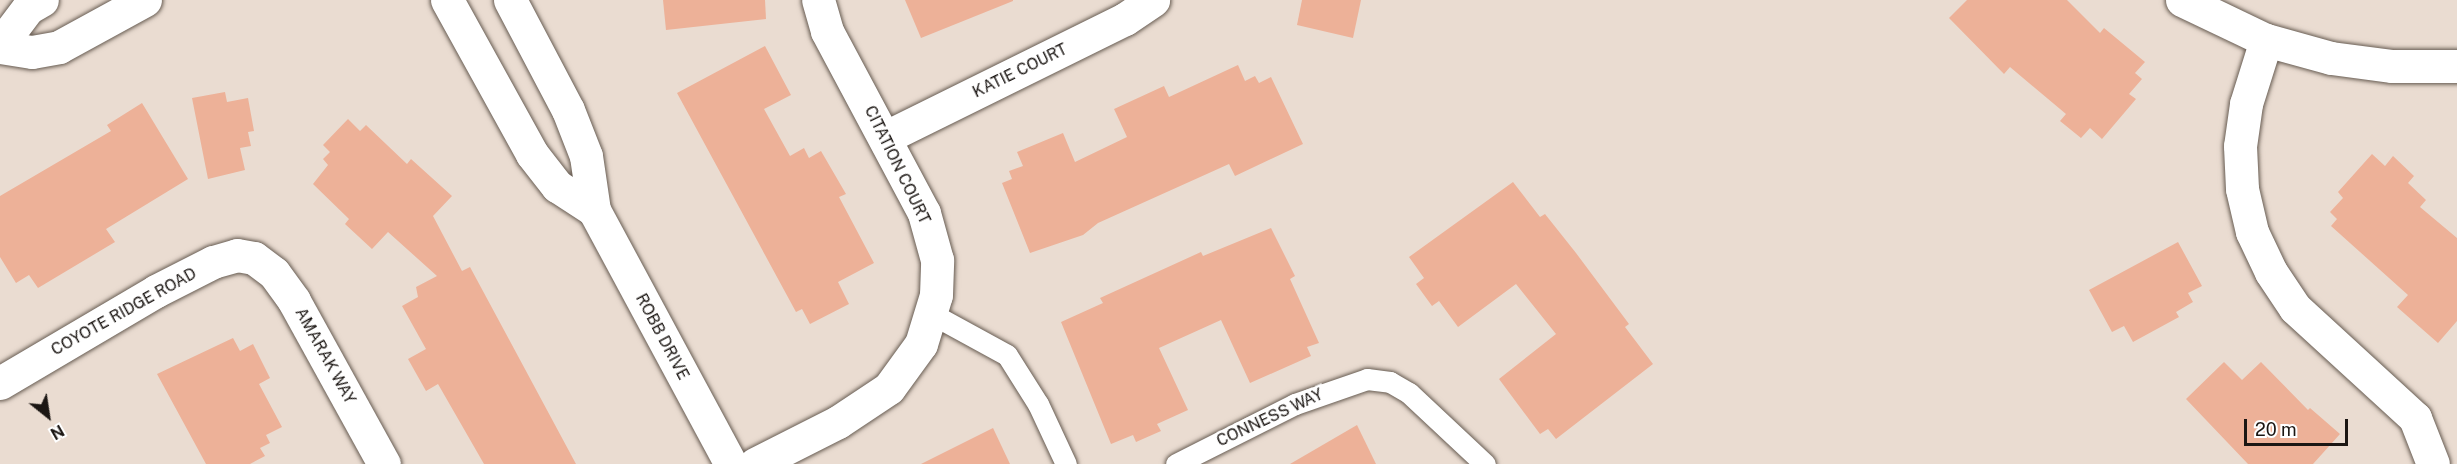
<!DOCTYPE html>
<style>
body{margin:0}
#map{position:relative;width:2457px;height:464px;overflow:hidden;background:#eadcd1;font-family:"Public Sans",sans-serif}
div>[style]{position:absolute}
[style*='--x']{left:calc(var(--x)*1px);top:calc(var(--y)*1px);width:calc(var(--w)*1px);rotate:calc(var(--a)*1deg)}
.building>*{inset:0;background:#edb198}
.roads{filter:drop-shadow(0 0 2px #675c52) drop-shadow(0 0 2px #675c52)}
.service>*{height:21px;margin:-10.5px;padding:0 10.5px;transform-origin:10.5px;border-radius:10.5px;background:#fff}
.minor>*{height:33px;margin:-16.5px;padding:0 16.5px;transform-origin:16.5px;border-radius:16.5px;background:#fff}
.secondary>*{height:33px;margin:-16.5px;padding:0 16.5px;transform-origin:16.5px;border-radius:16.5px;background:#fff}
span{translate:-50% -50%;white-space:nowrap;text-align:center;line-height:1.15;-webkit-text-stroke:5px #fff;paint-order:stroke}
.street-label{font-size:16px;color:#1b1613}
.north{position:absolute;left:18px;top:386px;width:60px;height:60px;-webkit-text-stroke:4px #fff;paint-order:stroke;rotate:150deg;font-size:16px;font-weight:700;line-height:24px;text-align:center;color:#1b1613}
.north::after{content:'';display:block;margin:auto;width:21px;height:27px;background:#1b1613;clip-path:polygon(50% 0,100% 100%,50% 72%,0 100%)}
.scale{position:absolute;left:2244px;top:419px;width:104px;height:27px;box-sizing:border-box;border:3px solid #1b1613;border-top:0;padding-left:8px;font-size:18px;line-height:21px;white-space:nowrap;color:#1b1613;-webkit-text-stroke:4px #fff;paint-order:stroke}
</style>
<div id="map">
<div class="building">
<div style="clip-path:polygon(663px 0,765px 0,766px 19px,666px 30px)"></div>
<div style="clip-path:polygon(905px 0,1013px 0,1013px 1px,921px 38px)"></div>
<div style="clip-path:polygon(1302px 0,1361px 0,1353px 38px,1297px 25px)"></div>
<div style="clip-path:polygon(1967px 0,2067px 0,2100px 33px,2104px 28px,2145px 62px,2135px 73px,2142px 79px,2129px 94px,2136px 99px,2102px 139px,2090px 128px,2081px 138px,2060px 121px,2066px 114px,2010px 67px,2004px 74px,1949px 18px)"></div>
<div style="clip-path:polygon(765px 46px,791px 95px,764px 109px,790px 156px,804px 148px,809px 158px,821px 151px,846px 194px,839px 197px,874px 263px,838px 282px,849px 304px,810px 324px,802px 309px,796px 312px,677px 93px)"></div>
<div style="clip-path:polygon(1238px 65px,1245px 81px,1255px 76px,1259px 83px,1271px 77px,1303px 144px,1235px 176px,1229px 164px,1098px 223px,1083px 235px,1030px 253px,1002px 183px,1012px 179px,1009px 171px,1023px 166px,1017px 152px,1063px 133px,1075px 162px,1127px 137px,1114px 109px,1164px 86px,1169px 97px)"></div>
<div style="clip-path:polygon(225px 92px,227px 102px,248px 98px,254px 131px,248px 132px,251px 146px,240px 148px,245px 170px,208px 179px,192px 98px)"></div>
<div style="clip-path:polygon(142px 103px,188px 179px,106px 229px,115px 242px,38px 288px,29px 275px,16px 283px,0 257px,0 196px,111px 131px,107px 125px)"></div>
<div style="clip-path:polygon(348px 119px,360px 131px,366px 125px,407px 164px,411px 159px,452px 196px,433px 216px,462px 271px,470px 267px,576px 464px,484px 464px,438px 384px,426px 391px,408px 359px,426px 349px,402px 306px,418px 297px,416px 287px,437px 276px,388px 232px,372px 249px,345px 224px,349px 219px,313px 184px,328px 165px,323px 159px,330px 152px,323px 145px)"></div>
<div style="clip-path:polygon(2372px 154px,2385px 166px,2393px 156px,2414px 176px,2408px 183px,2426px 200px,2420px 207px,2457px 238px,2457px 321px,2438px 343px,2397px 307px,2408px 295px,2331px 226px,2337px 219px,2330px 212px,2343px 198px,2338px 192px)"></div>
<div style="clip-path:polygon(1513px 182px,1540px 217px,1545px 214px,1576px 253px,1629px 324px,1625px 327px,1653px 364px,1556px 439px,1548px 429px,1540px 434px,1499px 379px,1556px 334px,1516px 284px,1458px 327px,1439px 301px,1432px 306px,1416px 284px,1424px 278px,1409px 257px)"></div>
<div style="clip-path:polygon(1271px 228px,1295px 276px,1290px 279px,1319px 343px,1307px 347px,1311px 356px,1250px 383px,1221px 320px,1159px 348px,1188px 410px,1157px 424px,1161px 431px,1136px 442px,1133px 435px,1111px 444px,1061px 322px,1103px 303px,1100px 298px,1201px 252px,1203px 256px)"></div>
<div style="clip-path:polygon(2178px 242px,2202px 286px,2188px 293px,2193px 302px,2176px 312px,2179px 317px,2133px 342px,2124px 326px,2112px 332px,2089px 290px)"></div>
<div style="clip-path:polygon(233px 338px,240px 351px,253px 344px,270px 378px,259px 384px,282px 427px,266px 435px,270px 443px,260px 448px,265px 456px,250px 464px,206px 464px,157px 374px)"></div>
<div style="clip-path:polygon(2224px 362px,2242px 380px,2261px 362px,2308px 410px,2310px 408px,2340px 434px,2313px 464px,2248px 464px,2186px 399px)"></div>
<div style="clip-path:polygon(1357px 425px,1376px 464px,1290px 464px)"></div>
<div style="clip-path:polygon(993px 428px,1010px 464px,921px 464px)"></div>
</div>
<div class="roads">
<div class="service">
<div style="--x:932;--y:314;--w:85;--a:28.7"></div>
<div style="--x:1007;--y:355;--w:58;--a:57.7"></div>
<div style="--x:1038;--y:404;--w:66;--a:65"></div>
<div style="--x:1176;--y:464;--w:133;--a:-26.8"></div>
<div style="--x:1295;--y:404;--w:76;--a:-19.1"></div>
<div style="--x:1367;--y:379;--w:23;--a:7"></div>
<div style="--x:1390;--y:382;--w:22;--a:30"></div>
<div style="--x:1409;--y:393;--w:104;--a:43.1"></div>
</div>
<div class="minor">
<div style="--x:2182;--y:0;--w:93;--a:25.5"></div>
<div style="--x:2266;--y:40;--w:67;--a:15.5"></div>
<div style="--x:2331;--y:58;--w:62;--a:7.5"></div>
<div style="--x:2392;--y:66;--w:65;--a:0"></div>
<div style="--x:2266;--y:40;--w:67;--a:107.4"></div>
<div style="--x:2246;--y:104;--w:42;--a:98.1"></div>
<div style="--x:2240;--y:146;--w:43;--a:87.3"></div>
<div style="--x:2242;--y:189;--w:44;--a:76.9"></div>
<div style="--x:2252;--y:232;--w:44;--a:64.6"></div>
<div style="--x:2271;--y:272;--w:43;--a:56.3"></div>
<div style="--x:2295;--y:308;--w:163;--a:42.5"></div>
<div style="--x:2415;--y:418;--w:49;--a:68.6"></div>
<div style="--x:886;--y:137;--w:267;--a:-26.3"></div>
<div style="--x:1125;--y:19;--w:34;--a:-34"></div>
<div style="--x:0;--y:383;--w:181;--a:-30.5"></div>
<div style="--x:156;--y:291;--w:64;--a:-27"></div>
<div style="--x:213;--y:262;--w:25;--a:-16"></div>
<div style="--x:237;--y:255;--w:17;--a:10"></div>
<div style="--x:254;--y:258;--w:25;--a:37"></div>
<div style="--x:274;--y:273;--w:34;--a:54"></div>
<div style="--x:294;--y:301;--w:186;--a:61.1"></div>
<div style="--x:755;--y:464;--w:93;--a:-26.8"></div>
<div style="--x:838;--y:422;--w:61;--a:-33.7"></div>
<div style="--x:889;--y:388;--w:54;--a:-54"></div>
<div style="--x:921;--y:344;--w:51;--a:-73"></div>
<div style="--x:936;--y:295;--w:35;--a:-88"></div>
<div style="--x:937;--y:260;--w:49;--a:-105.5"></div>
<div style="--x:924;--y:213;--w:206;--a:-118.1"></div>
<div style="--x:827;--y:31;--w:32;--a:-106"></div>
</div>
<div class="secondary">
<div style="--x:447;--y:0;--w:176;--a:61.1"></div>
<div style="--x:532;--y:154;--w:41;--a:52"></div>
<div style="--x:557;--y:186;--w:44;--a:33"></div>
<div style="--x:510;--y:0;--w:124;--a:62.2"></div>
<div style="--x:568;--y:110;--w:49;--a:68.6"></div>
<div style="--x:586;--y:156;--w:55;--a:81.6"></div>
<div style="--x:594;--y:210;--w:289;--a:61.7"></div>
<div style="--x:0;--y:45;--w:46;--a:-52.9"></div>
<div style="--x:28;--y:8;--w:16;--a:-30"></div>
<div style="--x:0;--y:47;--w:32;--a:9"></div>
<div style="--x:32;--y:52;--w:27;--a:-10"></div>
<div style="--x:59;--y:47;--w:98;--a:-28.7"></div>
</div>
</div>
<div class="street-label">
<span style="left:1020px;top:71px;rotate:-26deg">KATIE COURT</span>
<span style="left:897px;top:165px;rotate:64deg">CITATION COURT</span>
<span style="left:124px;top:312px;rotate:-29deg">COYOTE RIDGE ROAD</span>
<span style="left:662px;top:337px;rotate:62deg">ROBB DRIVE</span>
<span style="left:325px;top:356px;rotate:61deg">AMARAK WAY</span>
<span style="left:1270px;top:418px;rotate:-25deg">CONNESS WAY</span>
</div>
<div class="north">N</div>
<div class="scale">20 m</div>
</div>
